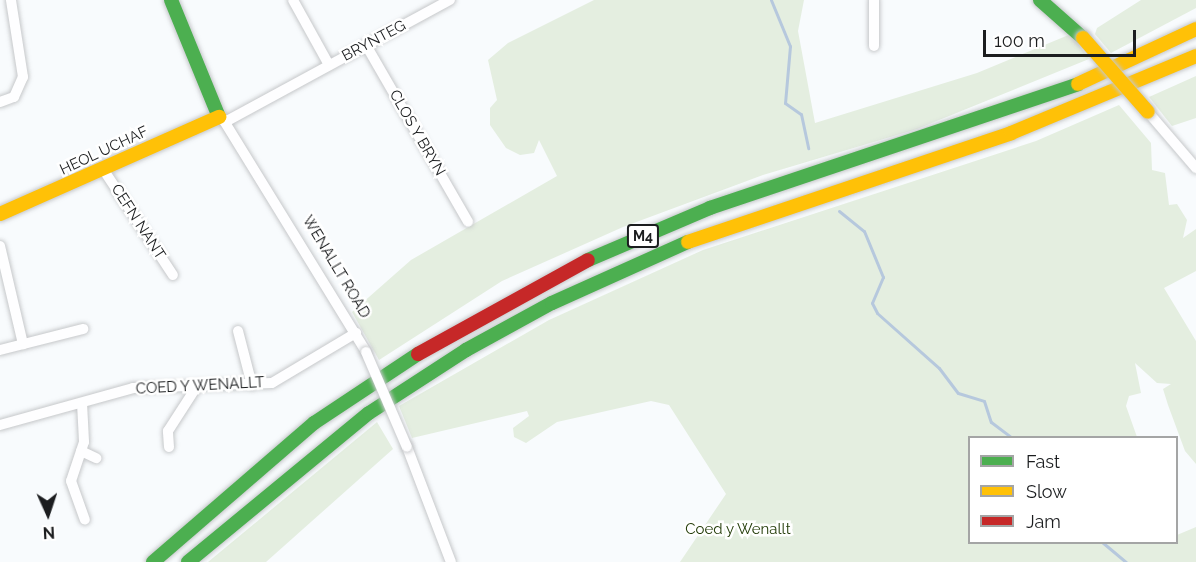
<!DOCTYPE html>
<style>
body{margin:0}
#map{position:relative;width:1196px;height:562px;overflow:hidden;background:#f8fbfd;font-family:Raleway,sans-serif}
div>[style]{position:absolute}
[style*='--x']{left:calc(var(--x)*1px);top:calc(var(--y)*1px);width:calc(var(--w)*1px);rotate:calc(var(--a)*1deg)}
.green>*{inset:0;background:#e4eee0}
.stream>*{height:3px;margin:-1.5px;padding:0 1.5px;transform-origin:1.5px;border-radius:1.5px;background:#b6c8dd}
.roads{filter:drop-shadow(0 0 2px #c6c8ca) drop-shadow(0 0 2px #c6c8ca)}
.street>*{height:10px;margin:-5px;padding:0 5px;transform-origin:5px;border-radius:5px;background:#fefeff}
.fast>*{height:14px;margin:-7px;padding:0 7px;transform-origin:7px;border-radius:7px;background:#4caf50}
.slow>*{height:14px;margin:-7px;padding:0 7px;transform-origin:7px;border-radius:7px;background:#ffc107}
.jam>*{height:14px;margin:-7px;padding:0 7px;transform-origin:7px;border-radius:7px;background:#c62828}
.bridges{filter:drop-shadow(0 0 2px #c6c8ca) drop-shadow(0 0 2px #c6c8ca)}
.street-bridge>*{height:10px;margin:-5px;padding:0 5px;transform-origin:5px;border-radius:5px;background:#fefeff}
.slow-bridge>*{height:14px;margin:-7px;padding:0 7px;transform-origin:7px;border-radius:7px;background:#ffc107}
span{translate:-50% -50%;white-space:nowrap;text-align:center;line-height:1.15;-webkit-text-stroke:5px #fff;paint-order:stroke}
.shield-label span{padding:2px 4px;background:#fff;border:2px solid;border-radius:4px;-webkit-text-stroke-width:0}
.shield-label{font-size:14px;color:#1b1d1f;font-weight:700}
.street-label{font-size:15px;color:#1b1d1f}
.park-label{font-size:15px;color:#223b07}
.legend{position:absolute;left:968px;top:436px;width:210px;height:108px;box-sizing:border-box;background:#fff;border:2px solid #a4a5a5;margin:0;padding:8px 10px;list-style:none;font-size:18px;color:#1b1d1f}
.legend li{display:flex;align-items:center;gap:12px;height:30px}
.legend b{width:30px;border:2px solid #a4a5a5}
.north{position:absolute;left:18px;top:484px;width:60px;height:60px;-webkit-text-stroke:4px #fff;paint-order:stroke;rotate:177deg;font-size:16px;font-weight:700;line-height:24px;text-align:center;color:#1b1d1f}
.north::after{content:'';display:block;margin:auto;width:21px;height:27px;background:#1b1d1f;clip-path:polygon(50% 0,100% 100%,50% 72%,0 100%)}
.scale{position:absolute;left:983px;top:30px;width:153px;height:27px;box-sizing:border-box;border:3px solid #1b1d1f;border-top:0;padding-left:8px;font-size:18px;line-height:21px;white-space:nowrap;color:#1b1d1f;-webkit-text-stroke:4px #fff;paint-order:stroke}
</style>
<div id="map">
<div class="green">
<div style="clip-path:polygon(594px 0,804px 0,798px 31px,815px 123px,977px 73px,1071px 34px,1089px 59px,917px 129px,763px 175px,623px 227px,502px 281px,379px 360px,352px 312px,411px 260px,557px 176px,539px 140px,534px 153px,520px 155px,506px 148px,490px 125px,490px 108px,497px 100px,488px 60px,508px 43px)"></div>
<div style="clip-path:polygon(1141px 0,1196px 0,1196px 8px,1111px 53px,1095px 34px,1097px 28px)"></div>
<div style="clip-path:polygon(1196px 76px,1196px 118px,1172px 126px,1149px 97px)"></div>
<div style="clip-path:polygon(1119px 105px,1151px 143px,1152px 170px,1165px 173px,1169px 205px,1177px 204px,1187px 220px,1183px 238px,1196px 229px,1196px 271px,1164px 288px,1196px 341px,1196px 464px,1185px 451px,1168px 405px,1163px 389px,1171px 384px,1157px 383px,1135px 363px,1141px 393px,1129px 396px,1126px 406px,1137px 437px,970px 438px,970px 542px,1176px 542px,1177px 535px,1196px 527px,1196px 562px,680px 562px,726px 494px,669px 405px,651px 401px,557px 422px,526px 443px,514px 437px,513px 428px,529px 416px,527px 411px,412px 438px,399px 406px,549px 320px,703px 250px,1036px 141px)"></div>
<div style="clip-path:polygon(377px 422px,393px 449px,266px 562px,208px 562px)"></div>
</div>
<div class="stream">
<div style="--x:771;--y:0;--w:50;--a:67.6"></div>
<div style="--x:790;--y:46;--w:57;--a:95"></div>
<div style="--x:785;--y:103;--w:19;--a:35"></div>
<div style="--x:801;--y:114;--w:35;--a:78"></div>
<div style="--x:839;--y:211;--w:32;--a:39"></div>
<div style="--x:864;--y:231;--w:50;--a:67.6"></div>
<div style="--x:883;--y:277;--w:28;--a:113"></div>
<div style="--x:872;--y:303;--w:11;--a:63"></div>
<div style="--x:877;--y:313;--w:83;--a:41.6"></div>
<div style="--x:939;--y:368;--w:31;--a:53"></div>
<div style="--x:958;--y:393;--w:27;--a:17"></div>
<div style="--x:984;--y:401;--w:22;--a:72"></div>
<div style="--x:991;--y:422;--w:26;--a:37"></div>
<div style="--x:1102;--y:542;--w:31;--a:40"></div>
</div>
<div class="roads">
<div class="street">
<div style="--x:293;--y:0;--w:74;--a:61"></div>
<div style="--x:874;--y:0;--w:46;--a:90"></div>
<div style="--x:366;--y:45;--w:204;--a:60"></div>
<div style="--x:0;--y:102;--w:15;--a:-20"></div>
<div style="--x:14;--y:97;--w:22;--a:-66"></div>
<div style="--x:23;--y:77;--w:78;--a:-98.9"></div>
<div style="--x:1148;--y:112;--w:74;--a:49.4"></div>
<div style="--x:221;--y:116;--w:277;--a:58.4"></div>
<div style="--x:225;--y:122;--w:256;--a:-28.5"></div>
<div style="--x:103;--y:169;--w:127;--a:56.6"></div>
<div style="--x:0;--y:246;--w:101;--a:76.8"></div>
<div style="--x:238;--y:331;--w:56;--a:75.5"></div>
<div style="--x:0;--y:350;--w:86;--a:-14.2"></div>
<div style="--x:82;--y:403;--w:39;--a:87"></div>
<div style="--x:84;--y:442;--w:41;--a:108.4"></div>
<div style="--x:71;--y:481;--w:41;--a:70.3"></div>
<div style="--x:0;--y:425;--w:138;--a:-15.5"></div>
<div style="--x:133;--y:388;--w:139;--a:-2.1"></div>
<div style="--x:272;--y:383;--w:98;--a:-30.8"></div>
<div style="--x:169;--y:447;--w:16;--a:-94"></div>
<div style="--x:168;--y:431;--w:54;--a:-57.2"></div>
<div style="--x:407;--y:447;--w:123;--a:69.1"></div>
<div style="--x:81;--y:451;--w:17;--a:25"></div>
</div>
<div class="fast">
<div style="--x:171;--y:0;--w:126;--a:67.7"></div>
<div style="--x:1040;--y:0;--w:57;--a:41.5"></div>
<div style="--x:588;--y:260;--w:133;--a:-23.1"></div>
<div style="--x:710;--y:208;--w:388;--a:-18.6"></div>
<div style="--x:153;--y:562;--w:213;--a:-40.8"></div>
<div style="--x:314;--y:423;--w:125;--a:-33.6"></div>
<div style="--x:188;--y:562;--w:234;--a:-39.5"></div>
<div style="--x:369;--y:413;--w:116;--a:-33"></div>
<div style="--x:466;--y:350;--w:98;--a:-28.7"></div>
<div style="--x:552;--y:303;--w:149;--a:-24.2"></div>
</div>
<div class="slow">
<div style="--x:1078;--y:84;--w:130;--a:-25"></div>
<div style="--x:0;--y:214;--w:240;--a:-23.9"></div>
<div style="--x:688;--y:242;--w:341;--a:-18.6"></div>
<div style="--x:1011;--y:133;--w:200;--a:-22.6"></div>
</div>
<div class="jam">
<div style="--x:418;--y:354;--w:194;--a:-28.9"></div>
</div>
</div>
<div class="bridges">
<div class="street-bridge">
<div style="--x:366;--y:352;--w:103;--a:66.7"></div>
</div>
<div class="slow-bridge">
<div style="--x:1083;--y:38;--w:98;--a:48.7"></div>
</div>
</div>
<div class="shield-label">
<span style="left:643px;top:236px">M4</span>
</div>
<div class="street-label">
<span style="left:374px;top:41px;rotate:-28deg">BRYNTEG</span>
<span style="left:417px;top:133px;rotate:60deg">CLOS Y BRYN</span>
<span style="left:104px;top:151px;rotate:-25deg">HEOL UCHAF</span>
<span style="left:138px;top:222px;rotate:57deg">CEFN NANT</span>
<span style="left:336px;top:267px;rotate:59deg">WENALLT ROAD</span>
<span style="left:200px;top:386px;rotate:-3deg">COED Y WENALLT</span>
</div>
<div class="park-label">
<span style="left:738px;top:530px">Coed y Wenallt</span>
</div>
<ul class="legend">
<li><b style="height:8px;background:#4caf50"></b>Fast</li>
<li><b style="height:8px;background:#ffc107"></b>Slow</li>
<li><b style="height:8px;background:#c62828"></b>Jam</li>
</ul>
<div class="north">N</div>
<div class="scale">100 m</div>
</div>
